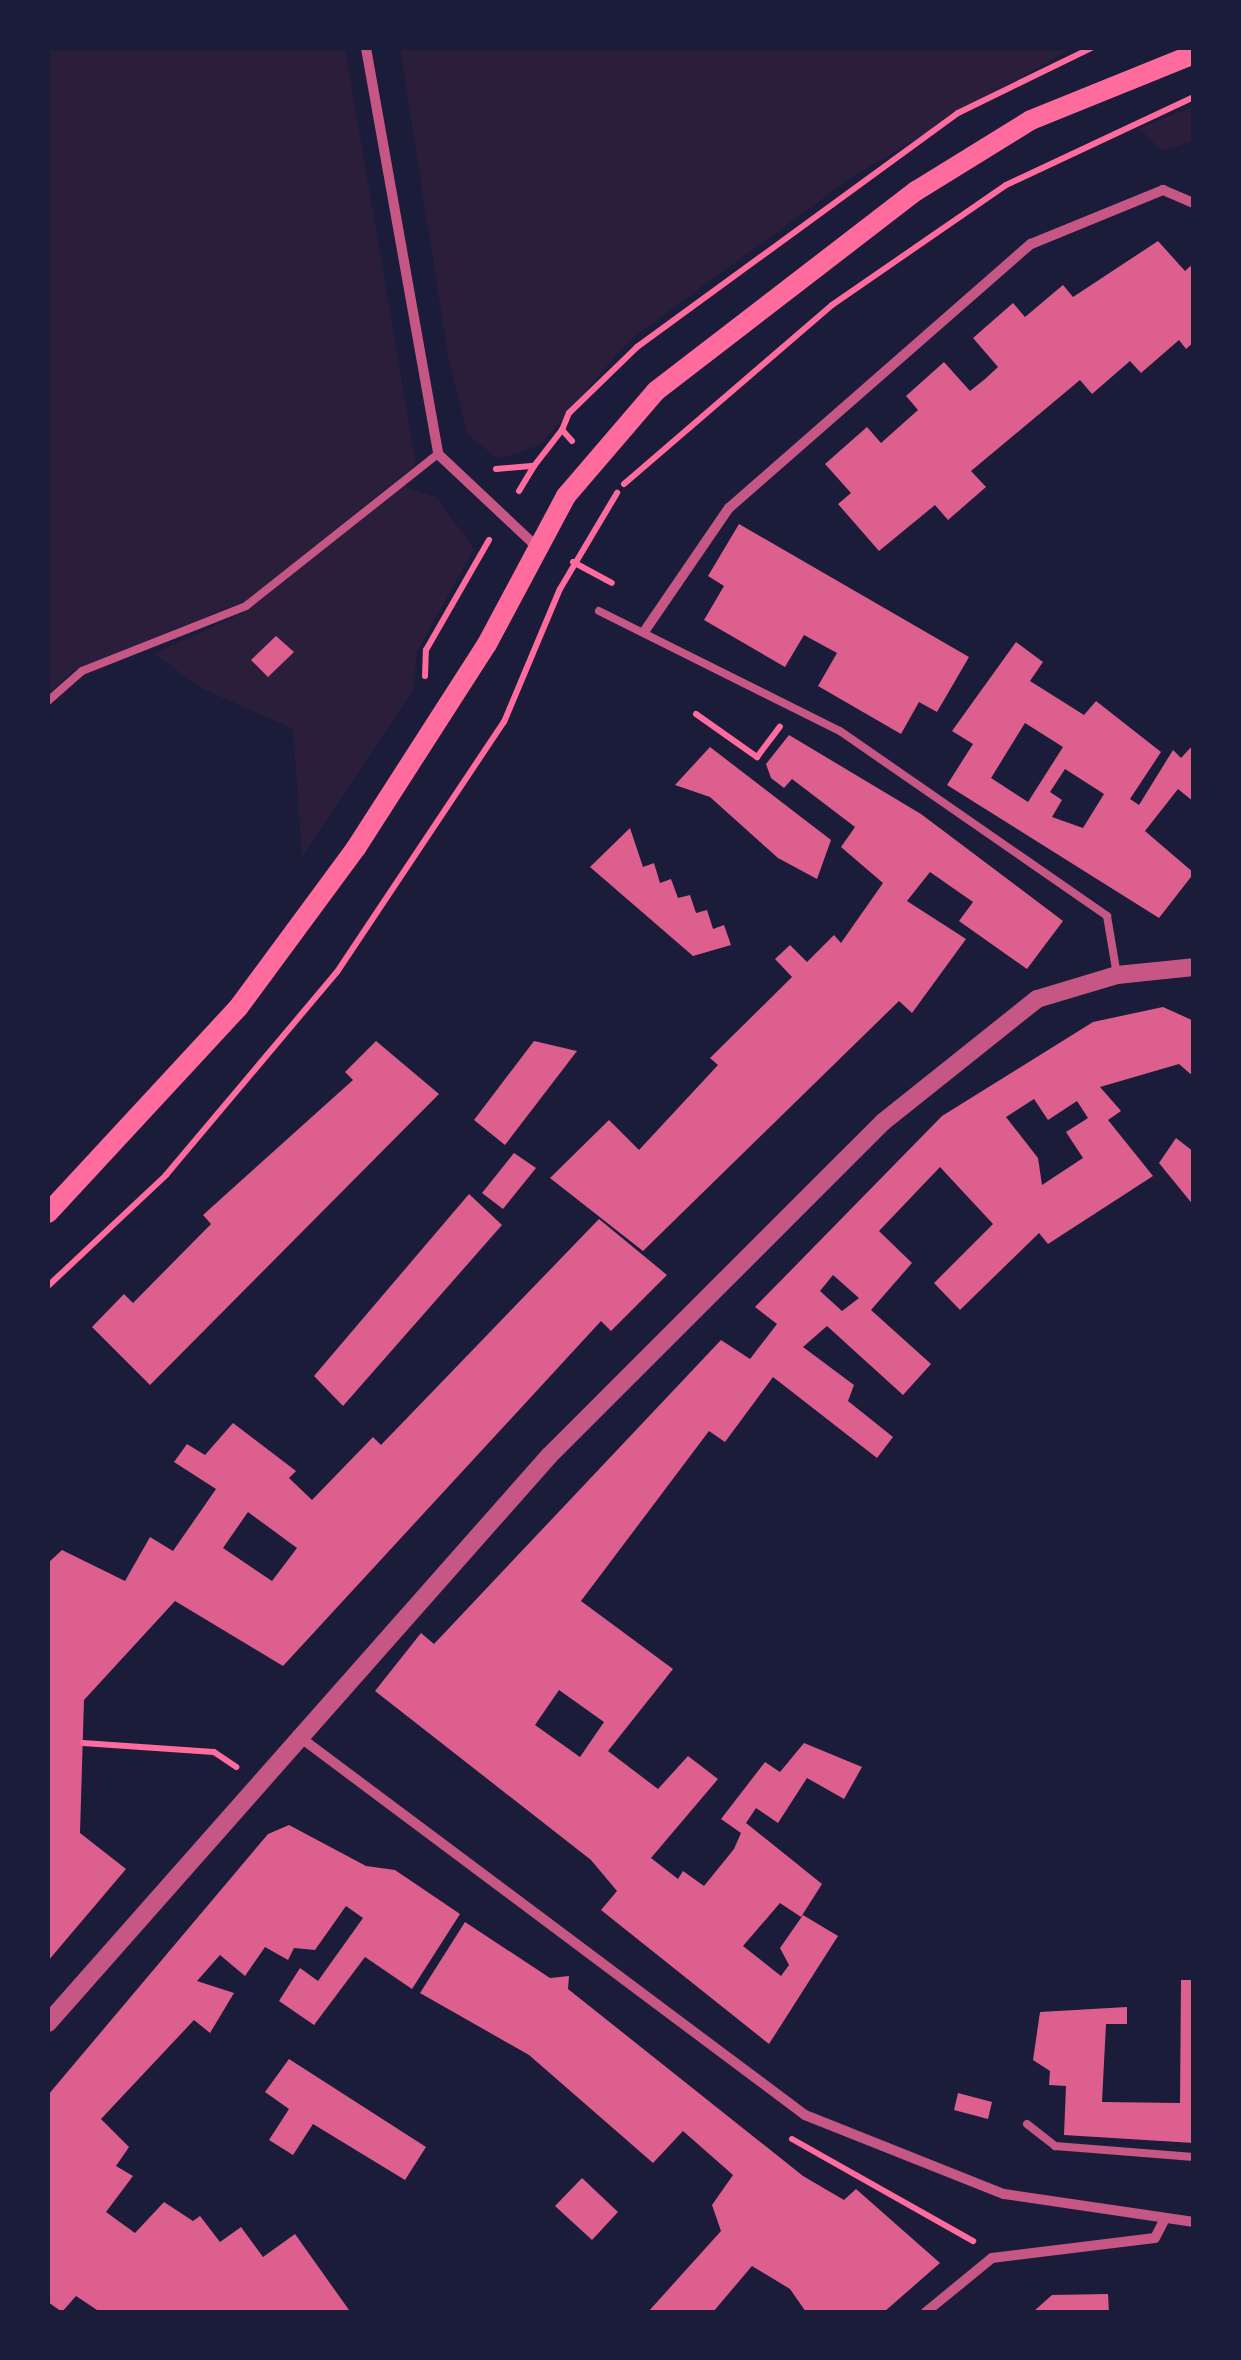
<!DOCTYPE html>
<style>
body{margin:0}
#map{position:relative;width:1241px;height:2360px;overflow:hidden;background:#1b1b3a;font-family:Cabin,sans-serif}
div>[style]{position:absolute}
[style*='--x']{left:calc(var(--x)*1px);top:calc(var(--y)*1px);width:calc(var(--w)*1px);rotate:calc(var(--a)*1deg)}
.green>*{inset:0;background:#2a1e3b}
.building>*{inset:0;background:#dd5f8e}
.path>*{height:6px;margin:-3px;padding:0 3px;transform-origin:3px;border-radius:3px;background:#ff6b9d}
.service>*{height:8px;margin:-4px;padding:0 4px;transform-origin:4px;border-radius:4px;background:#c65784}
.minor>*{height:10px;margin:-5px;padding:0 5px;transform-origin:5px;border-radius:5px;background:#c65784}
.tertiary>*{height:18px;margin:-9px;padding:0 9px;transform-origin:9px;border-radius:9px;background:#c65784}
.secondary>*{height:20px;margin:-10px;padding:0 10px;transform-origin:10px;border-radius:10px;background:#ff6b9d}
span{translate:-50% -50%;white-space:nowrap;text-align:center;line-height:1.15;-webkit-text-stroke:8px #1b1b3a;paint-order:stroke}
.frame{position:absolute;inset:0;border:50px solid #1b1b3a;pointer-events:none}
</style>
<div id="map">
<div class="green">
<div style="clip-path:polygon(48px 48px,345px 48px,416px 464px,248px 600px,74px 670px,48px 694px)"></div>
<div style="clip-path:polygon(400px 48px,1072px 48px,855px 175px,629px 340px,540px 445px,498px 459px,468px 435px,449px 362px)"></div>
<div style="clip-path:polygon(1193px 107px,1193px 141px,1162px 151px,1139px 128px)"></div>
<div style="clip-path:polygon(401px 485px,437px 498px,474px 549px,417px 651px,413px 691px,302px 857px,293px 729px,203px 689px,154px 654px,247px 611px)"></div>
</div>
<div class="building">
<div style="clip-path:polygon(1158px 241px,1185px 271px,1194px 263px,1194px 342px,1186px 349px,1179px 340px,1141px 373px,1130px 361px,1092px 394px,1080px 380px,971px 471px,986px 487px,948px 520px,935px 505px,879px 551px,838px 504px,851px 493px,825px 464px,867px 427px,881px 443px,918px 410px,906px 396px,944px 362px,970px 391px,985px 379px,998px 367px,973px 338px,1013px 303px,1025px 317px,1063px 285px,1073px 297px)"></div>
<div style="clip-path:polygon(739px 524px,969px 657px,937px 712px,919px 702px,901px 734px,818px 686px,837px 653px,804px 635px,785px 667px,704px 620px,724px 586px,708px 576px)"></div>
<div style="clip-path:polygon(276px 636px,294px 652px,268px 677px,251px 660px)"></div>
<div style="clip-path:polygon(evenodd,1016px 642px,1043px 662px,1030px 681px,1084px 715px,1096px 701px,1161px 752px,1130px 799px,1139px 805px,1173px 750px,1181px 758px,1194px 744px,1194px 802px,1178px 789px,1145px 831px,1194px 873px,1159px 918px,947px 785px,973px 744px,952px 731px,1016px 642px,1025px 723px,1063px 747px,1028px 802px,991px 778px,1025px 723px,1016px 642px,1065px 769px,1104px 794px,1083px 828px,1052px 817px,1062px 800px,1050px 792px,1065px 769px)"></div>
<div style="clip-path:polygon(789px 735px,921px 814px,1063px 921px,1027px 969px,959px 921px,973px 902px,930px 872px,907px 901px,966px 939px,912px 1013px,899px 1001px,643px 1251px,550px 1178px,609px 1120px,639px 1150px,718px 1065px,710px 1058px,792px 977px,775px 959px,790px 945px,807px 962px,834px 935px,841px 943px,883px 883px,841px 847px,855px 827px,792px 779px,784px 788px,771px 778px,766px 764px)"></div>
<div style="clip-path:polygon(710px 747px,831px 840px,817px 879px,778px 858px,710px 797px,675px 785px)"></div>
<div style="clip-path:polygon(630px 828px,643px 867px,654px 863px,660px 883px,671px 879px,678px 898px,690px 895px,696px 913px,707px 910px,713px 929px,724px 925px,731px 945px,693px 956px,590px 867px)"></div>
<div style="clip-path:polygon(evenodd,1163px 1007px,1194px 1021px,1194px 1077px,1179px 1064px,1100px 1087px,1121px 1111px,1108px 1120px,1153px 1176px,1048px 1244px,1039px 1233px,960px 1310px,934px 1283px,993px 1224px,940px 1167px,879px 1231px,912px 1263px,871px 1310px,931px 1364px,903px 1395px,827px 1326px,803px 1347px,854px 1385px,848px 1401px,893px 1437px,877px 1458px,773px 1377px,725px 1442px,709px 1431px,581px 1601px,673px 1669px,608px 1751px,658px 1789px,688px 1756px,718px 1779px,651px 1858px,678px 1879px,683px 1871px,704px 1886px,734px 1849px,741px 1833px,721px 1819px,765px 1762px,780px 1772px,804px 1743px,862px 1767px,844px 1799px,807px 1778px,778px 1823px,756px 1808px,746px 1823px,822px 1884px,801px 1917px,780px 1903px,743px 1946px,781px 1976px,789px 1965px,780px 1948px,803px 1915px,838px 1936px,769px 2044px,601px 1910px,617px 1891px,591px 1860px,375px 1691px,421px 1633px,434px 1644px,721px 1340px,750px 1359px,777px 1324px,755px 1307px,942px 1116px,1093px 1022px,1163px 1007px,1034px 1099px,1048px 1120px,1077px 1101px,1088px 1118px,1066px 1132px,1083px 1158px,1042px 1185px,1038px 1158px,1006px 1117px,1034px 1099px,1163px 1007px,833px 1275px,859px 1298px,842px 1311px,820px 1291px,833px 1275px,1163px 1007px,559px 1690px,604px 1722px,580px 1757px,535px 1725px,559px 1690px)"></div>
<div style="clip-path:polygon(376px 1041px,439px 1094px,150px 1385px,92px 1327px,124px 1294px,133px 1303px,211px 1224px,203px 1215px,353px 1080px,345px 1072px)"></div>
<div style="clip-path:polygon(534px 1041px,577px 1051px,505px 1145px,474px 1120px)"></div>
<div style="clip-path:polygon(1176px 1138px,1194px 1152px,1194px 1206px,1159px 1163px)"></div>
<div style="clip-path:polygon(514px 1153px,536px 1168px,503px 1209px,482px 1193px)"></div>
<div style="clip-path:polygon(469px 1194px,502px 1225px,343px 1406px,314px 1376px)"></div>
<div style="clip-path:polygon(evenodd,599px 1219px,667px 1275px,611px 1331px,601px 1321px,283px 1666px,175px 1601px,84px 1700px,80px 1833px,126px 1869px,48px 1961px,48px 1563px,62px 1550px,125px 1581px,150px 1537px,173px 1551px,216px 1489px,174px 1462px,187px 1444px,205px 1455px,233px 1423px,296px 1471px,289px 1478px,312px 1500px,373px 1437px,381px 1445px,599px 1219px,248px 1512px,297px 1548px,272px 1581px,223px 1548px,248px 1512px)"></div>
<div style="clip-path:polygon(289px 1825px,366px 1866px,395px 1870px,460px 1914px,412px 1989px,365px 1957px,314px 2025px,279px 2001px,300px 1968px,318px 1981px,363px 1918px,346px 1906px,315px 1950px,294px 1948px,288px 1960px,265px 1947px,245px 1976px,220px 1955px,197px 1981px,234px 1993px,210px 2033px,194px 2020px,101px 2119px,129px 2147px,116px 2166px,133px 2176px,106px 2212px,135px 2233px,164px 2202px,193px 2221px,200px 2216px,220px 2242px,241px 2227px,263px 2257px,295px 2234px,349px 2310px,100px 2312px,76px 2296px,62px 2312px,48px 2302px,48px 2095px,268px 1834px)"></div>
<div style="clip-path:polygon(465px 1922px,550px 1978px,569px 1976px,568px 1989px,803px 2176px,844px 2200px,856px 2189px,940px 2263px,884px 2312px,806px 2312px,790px 2289px,752px 2266px,713px 2312px,648px 2312px,721px 2231px,712px 2205px,733px 2175px,683px 2131px,653px 2163px,529px 2055px,420px 1993px)"></div>
<div style="clip-path:polygon(1181px 1980px,1194px 1980px,1194px 2143px,1064px 2135px,1066px 2086px,1049px 2085px,1050px 2071px,1033px 2060px,1040px 2012px,1127px 2007px,1127px 2024px,1106px 2024px,1102px 2102px,1180px 2103px)"></div>
<div style="clip-path:polygon(289px 2059px,426px 2147px,405px 2180px,313px 2124px,293px 2155px,269px 2140px,289px 2109px,265px 2092px)"></div>
<div style="clip-path:polygon(958px 2093px,992px 2102px,988px 2119px,954px 2110px)"></div>
<div style="clip-path:polygon(582px 2178px,618px 2212px,592px 2240px,555px 2206px)"></div>
<div style="clip-path:polygon(1108px 2294px,1109px 2312px,1033px 2312px,1052px 2295px)"></div>
</div>
<div class="path">
<div style="--x:572;--y:441;--w:15;--a:-132"></div>
<div style="--x:562;--y:430;--w:18;--a:-68"></div>
<div style="--x:569;--y:413;--w:95;--a:-44.1"></div>
<div style="--x:637;--y:347;--w:397;--a:-36.1"></div>
<div style="--x:958;--y:113;--w:148;--a:-26"></div>
<div style="--x:496;--y:469;--w:38;--a:-5"></div>
<div style="--x:534;--y:466;--w:46;--a:-52.1"></div>
<div style="--x:624;--y:484;--w:274;--a:-40.7"></div>
<div style="--x:832;--y:305;--w:211;--a:-34.6"></div>
<div style="--x:1006;--y:185;--w:208;--a:-25.1"></div>
<div style="--x:519;--y:491;--w:29;--a:-59"></div>
<div style="--x:573;--y:562;--w:44;--a:28.3"></div>
<div style="--x:425;--y:676;--w:26;--a:-88"></div>
<div style="--x:426;--y:650;--w:127;--a:-60.2"></div>
<div style="--x:696;--y:714;--w:75;--a:35.2"></div>
<div style="--x:757;--y:757;--w:38;--a:-53"></div>
<div style="--x:48;--y:1286;--w:162;--a:-43.2"></div>
<div style="--x:166;--y:1175;--w:265;--a:-49.9"></div>
<div style="--x:337;--y:972;--w:301;--a:-56.3"></div>
<div style="--x:504;--y:722;--w:144;--a:-67.2"></div>
<div style="--x:560;--y:589;--w:112;--a:-59.3"></div>
<div style="--x:83;--y:1743;--w:131;--a:3.9"></div>
<div style="--x:214;--y:1752;--w:27;--a:34"></div>
<div style="--x:792;--y:2139;--w:208;--a:29.4"></div>
</div>
<div class="service">
<div style="--x:599;--y:611;--w:269;--a:26.5"></div>
<div style="--x:840;--y:731;--w:325;--a:34.7"></div>
<div style="--x:1107;--y:916;--w:60;--a:80.4"></div>
<div style="--x:48;--y:701;--w:45;--a:-41.4"></div>
<div style="--x:82;--y:671;--w:176;--a:-21.6"></div>
<div style="--x:246;--y:606;--w:245;--a:-38.4"></div>
<div style="--x:1027;--y:2124;--w:36;--a:38"></div>
<div style="--x:1055;--y:2146;--w:139;--a:4.5"></div>
</div>
<div class="minor">
<div style="--x:366;--y:48;--w:412;--a:79.9"></div>
<div style="--x:438;--y:454;--w:137;--a:43.2"></div>
<div style="--x:646;--y:629;--w:147;--a:-55.6"></div>
<div style="--x:729;--y:508;--w:401;--a:-41.2"></div>
<div style="--x:1031;--y:244;--w:143;--a:-22.2"></div>
<div style="--x:1163;--y:190;--w:34;--a:23"></div>
<div style="--x:297;--y:1735;--w:634;--a:36.8"></div>
<div style="--x:805;--y:2115;--w:214;--a:21.7"></div>
<div style="--x:1004;--y:2194;--w:192;--a:8.4"></div>
<div style="--x:926;--y:2312;--w:85;--a:-39.3"></div>
<div style="--x:992;--y:2258;--w:164;--a:-7"></div>
<div style="--x:1155;--y:2238;--w:20;--a:-63"></div>
</div>
<div class="tertiary">
<div style="--x:48;--y:2023;--w:757;--a:-48.54"></div>
<div style="--x:549;--y:1456;--w:472;--a:-45"></div>
<div style="--x:883;--y:1122;--w:197;--a:-38.6"></div>
<div style="--x:1037;--y:999;--w:84;--a:-16.7"></div>
<div style="--x:1117;--y:975;--w:77;--a:-5.9"></div>
</div>
<div class="secondary">
<div style="--x:48;--y:1213;--w:280;--a:-47.2"></div>
<div style="--x:238;--y:1008;--w:199;--a:-53.6"></div>
<div style="--x:356;--y:848;--w:242;--a:-57.3"></div>
<div style="--x:487;--y:644;--w:168;--a:-61.9"></div>
<div style="--x:566;--y:496;--w:138;--a:-49.4"></div>
<div style="--x:656;--y:391;--w:328;--a:-37.6"></div>
<div style="--x:916;--y:191;--w:135;--a:-31.7"></div>
<div style="--x:1031;--y:120;--w:176;--a:-22"></div>
</div>
<div class="frame"></div>
</div>
